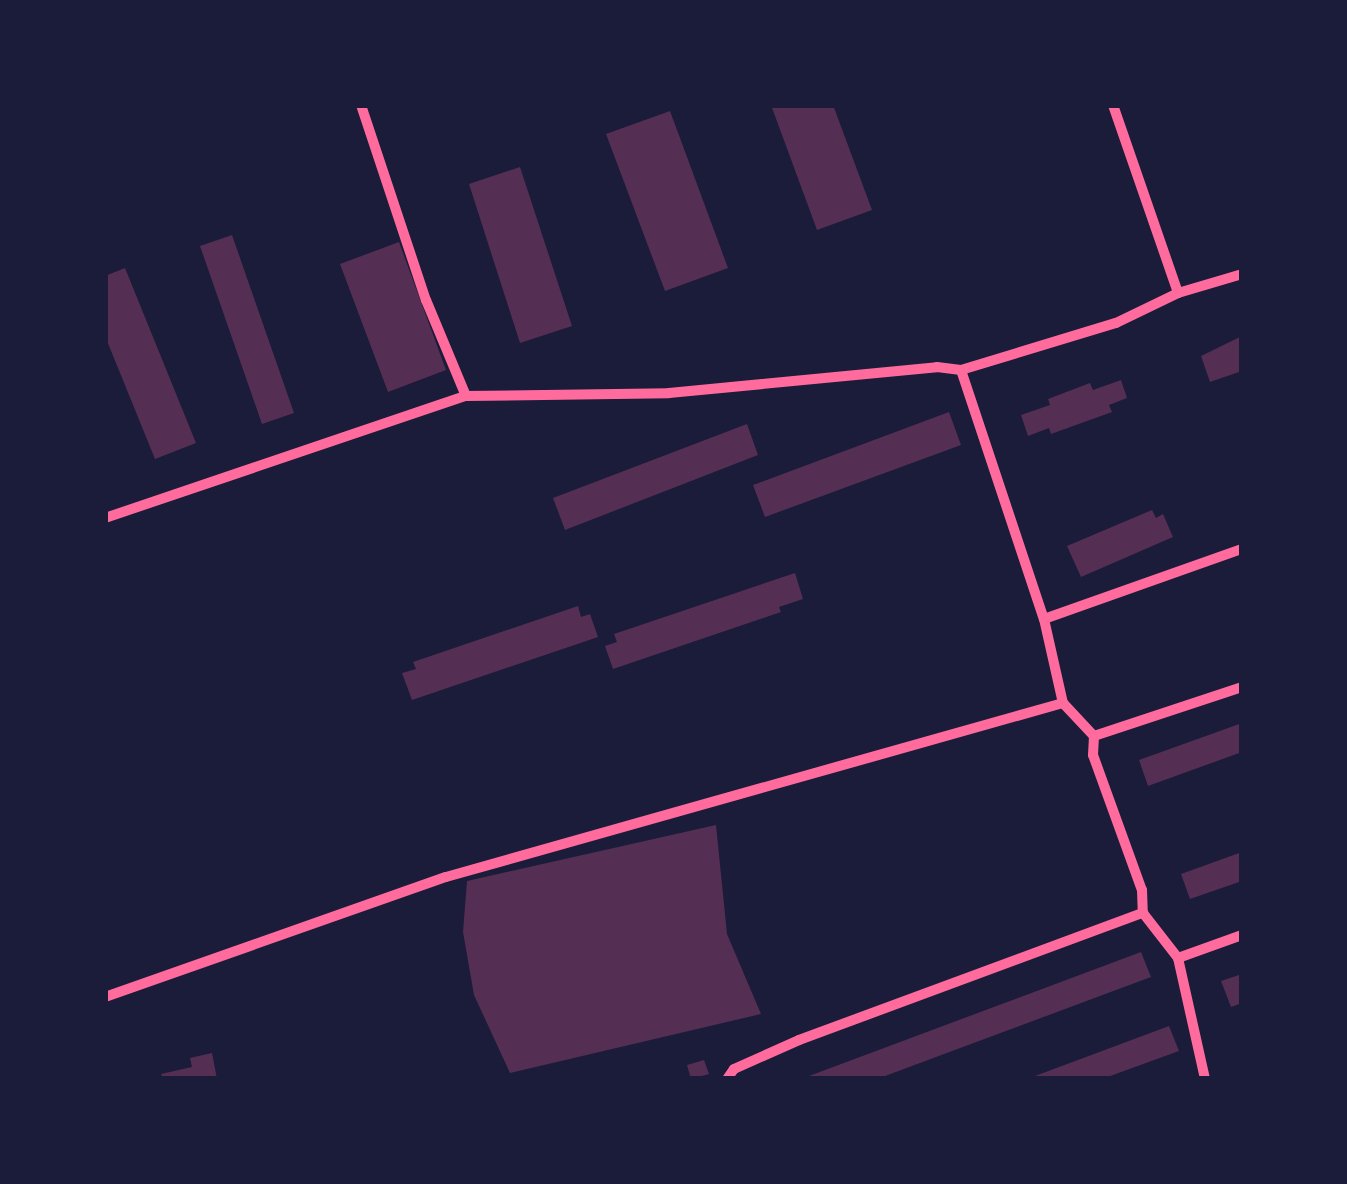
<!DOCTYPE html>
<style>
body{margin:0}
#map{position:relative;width:1347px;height:1184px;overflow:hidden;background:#1b1b3a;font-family:Jost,sans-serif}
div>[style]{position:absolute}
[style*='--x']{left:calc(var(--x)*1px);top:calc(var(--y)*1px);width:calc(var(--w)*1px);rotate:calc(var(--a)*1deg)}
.building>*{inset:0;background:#542f53}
.minor>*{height:10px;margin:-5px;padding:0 5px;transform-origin:5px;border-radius:5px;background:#ff6b9d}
span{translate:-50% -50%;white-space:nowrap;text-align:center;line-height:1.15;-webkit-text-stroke:8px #1b1b3a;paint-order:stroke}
.frame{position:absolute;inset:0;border:108px solid #1b1b3a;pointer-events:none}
</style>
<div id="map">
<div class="building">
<div style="clip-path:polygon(771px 105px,833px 105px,872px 210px,817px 230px)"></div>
<div style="clip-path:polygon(670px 111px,728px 268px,665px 291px,606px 134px)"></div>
<div style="clip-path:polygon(520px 167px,572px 326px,520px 343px,469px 184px)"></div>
<div style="clip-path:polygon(232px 235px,294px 413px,262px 424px,200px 246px)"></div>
<div style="clip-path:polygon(399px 242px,446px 370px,388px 392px,340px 264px)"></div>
<div style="clip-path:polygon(125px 268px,196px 443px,155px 459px,105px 336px,105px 276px)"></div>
<div style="clip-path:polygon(1242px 336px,1242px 371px,1210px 382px,1201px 356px)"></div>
<div style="clip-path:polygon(1121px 380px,1127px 398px,1109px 405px,1112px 412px,1051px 434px,1049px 428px,1028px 436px,1021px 415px,1050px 405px,1048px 399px,1090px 383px,1093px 390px)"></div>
<div style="clip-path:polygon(949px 412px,961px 445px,765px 517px,753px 485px)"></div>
<div style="clip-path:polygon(747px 424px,758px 455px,565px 530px,553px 498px)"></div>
<div style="clip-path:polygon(1152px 510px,1156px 518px,1163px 514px,1173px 537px,1081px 577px,1067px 546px)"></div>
<div style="clip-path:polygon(795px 573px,803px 599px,779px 607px,781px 612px,613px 669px,605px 646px,617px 642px,614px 634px)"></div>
<div style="clip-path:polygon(578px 606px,581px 617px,590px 614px,598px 637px,412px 700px,402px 673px,416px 669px,413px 662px)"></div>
<div style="clip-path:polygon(1242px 723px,1242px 752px,1148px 786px,1139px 760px)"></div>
<div style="clip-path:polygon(716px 825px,727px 934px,761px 1014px,510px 1073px,474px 995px,463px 932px,467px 881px)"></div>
<div style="clip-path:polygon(1242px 852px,1242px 881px,1190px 899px,1181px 874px)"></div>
<div style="clip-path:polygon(1141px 952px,1151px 977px,877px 1079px,801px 1079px)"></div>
<div style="clip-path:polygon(1242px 974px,1242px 1003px,1231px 1007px,1221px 981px)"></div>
<div style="clip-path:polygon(1169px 1026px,1179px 1051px,1102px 1079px,1027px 1079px)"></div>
<div style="clip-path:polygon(212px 1053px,217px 1079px,163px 1079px,161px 1074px,192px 1067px,190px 1058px)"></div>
<div style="clip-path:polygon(704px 1060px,709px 1074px,691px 1079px,687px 1065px)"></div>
</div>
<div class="minor">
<div style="--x:361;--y:105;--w:206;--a:71.6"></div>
<div style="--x:426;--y:300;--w:104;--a:67.4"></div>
<div style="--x:1113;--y:105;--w:199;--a:70.9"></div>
<div style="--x:961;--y:370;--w:262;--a:71.6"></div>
<div style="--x:1044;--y:619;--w:86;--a:77.3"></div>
<div style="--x:1063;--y:703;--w:45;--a:46.8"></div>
<div style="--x:1094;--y:736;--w:19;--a:93"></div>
<div style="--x:1093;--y:755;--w:144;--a:70.1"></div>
<div style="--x:1142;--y:890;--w:23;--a:88"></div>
<div style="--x:1143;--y:913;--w:57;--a:52.1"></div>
<div style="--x:1178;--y:958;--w:124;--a:77.4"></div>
<div style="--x:105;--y:518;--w:381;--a:-18.7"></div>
<div style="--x:466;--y:396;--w:203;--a:-0.8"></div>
<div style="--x:669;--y:393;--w:269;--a:-5.5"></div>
<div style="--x:937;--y:367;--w:24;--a:7"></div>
<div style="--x:961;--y:370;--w:162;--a:-16.9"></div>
<div style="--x:1116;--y:323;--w:69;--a:-25.8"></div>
<div style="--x:1178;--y:293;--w:67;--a:-16.5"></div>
<div style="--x:1044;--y:619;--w:210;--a:-19.5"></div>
<div style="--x:1094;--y:736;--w:156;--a:-18.3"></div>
<div style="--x:1178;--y:958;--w:68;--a:-19.8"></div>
<div style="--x:105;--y:997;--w:361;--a:-19.4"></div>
<div style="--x:446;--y:877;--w:641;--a:-15.75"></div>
<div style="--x:727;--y:1079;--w:12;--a:-55"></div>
<div style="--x:734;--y:1069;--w:71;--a:-24"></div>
<div style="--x:799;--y:1040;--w:367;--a:-20.3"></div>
</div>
<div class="frame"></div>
</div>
